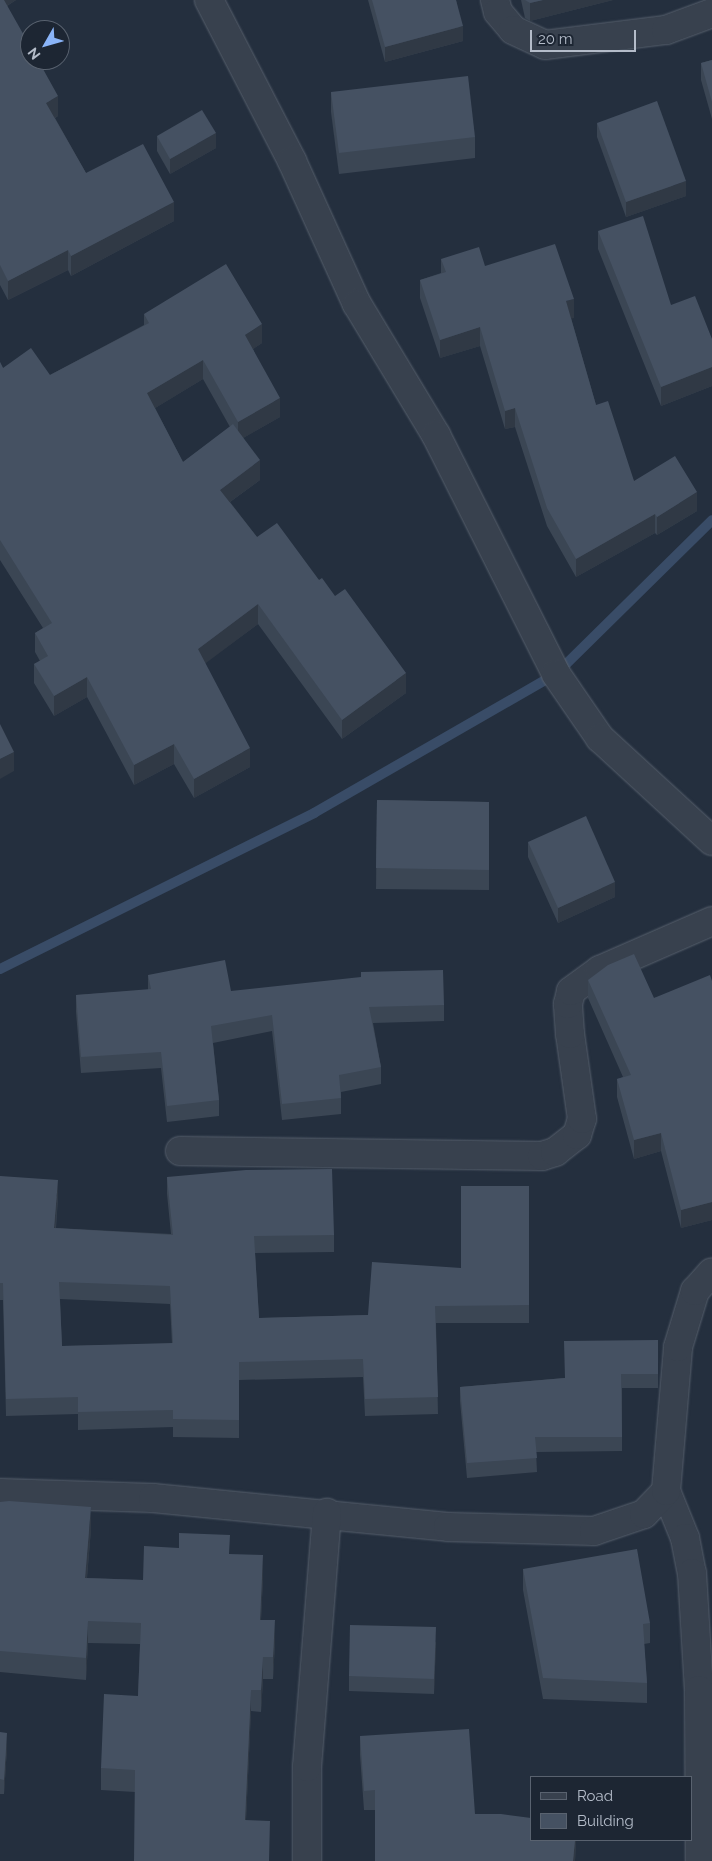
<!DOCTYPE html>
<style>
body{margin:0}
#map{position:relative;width:712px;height:1861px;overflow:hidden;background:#242f3e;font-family:Raleway,sans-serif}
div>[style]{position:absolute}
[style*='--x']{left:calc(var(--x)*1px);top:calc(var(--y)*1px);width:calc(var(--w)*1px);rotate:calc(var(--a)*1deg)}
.stream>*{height:10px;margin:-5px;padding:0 5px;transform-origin:5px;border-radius:5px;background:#394c67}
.roads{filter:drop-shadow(0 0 1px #565f6c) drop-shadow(0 0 1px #565f6c)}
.minor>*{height:28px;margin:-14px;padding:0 14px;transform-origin:14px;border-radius:14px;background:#38414e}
.wall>*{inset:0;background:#3b4654}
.shaded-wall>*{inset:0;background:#303945}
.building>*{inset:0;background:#455162}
span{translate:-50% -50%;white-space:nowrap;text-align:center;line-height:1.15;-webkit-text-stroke:5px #1d2633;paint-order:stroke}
.legend{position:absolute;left:530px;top:1776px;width:162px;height:65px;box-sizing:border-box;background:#1d2633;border:1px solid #59626f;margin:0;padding:6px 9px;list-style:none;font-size:15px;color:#b4bcc9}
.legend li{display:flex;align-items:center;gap:10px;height:25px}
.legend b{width:25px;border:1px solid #59626f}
.north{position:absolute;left:20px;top:20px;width:50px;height:50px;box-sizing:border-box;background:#1d2633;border:1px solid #59626f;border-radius:50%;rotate:232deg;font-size:14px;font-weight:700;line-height:20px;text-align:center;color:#b4bcc9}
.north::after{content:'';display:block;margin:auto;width:18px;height:22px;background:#8ab4f8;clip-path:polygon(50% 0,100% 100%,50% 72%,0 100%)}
.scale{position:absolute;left:530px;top:30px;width:106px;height:22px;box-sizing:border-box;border:2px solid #b4bcc9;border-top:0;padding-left:6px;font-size:15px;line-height:18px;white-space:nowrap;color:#b4bcc9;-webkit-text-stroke:4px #1d2633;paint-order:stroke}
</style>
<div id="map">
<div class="stream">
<div style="--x:0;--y:969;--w:351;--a:-26.4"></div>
<div style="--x:314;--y:813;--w:279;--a:-29.9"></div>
<div style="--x:556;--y:674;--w:219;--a:-44.6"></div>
</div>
<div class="roads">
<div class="minor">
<div style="--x:209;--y:0;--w:181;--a:62.7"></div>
<div style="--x:292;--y:161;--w:157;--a:65.6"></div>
<div style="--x:357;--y:304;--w:153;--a:58.9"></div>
<div style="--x:436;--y:435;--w:267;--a:63.3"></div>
<div style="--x:556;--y:674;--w:78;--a:55.5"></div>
<div style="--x:600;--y:738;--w:152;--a:42.6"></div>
<div style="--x:495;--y:0;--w:12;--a:76"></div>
<div style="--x:498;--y:12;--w:23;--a:50"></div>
<div style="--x:513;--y:30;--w:35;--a:25"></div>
<div style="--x:545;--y:45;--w:122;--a:-7.1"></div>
<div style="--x:666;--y:30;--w:49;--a:-20.3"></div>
<div style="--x:180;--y:1151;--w:362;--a:0.8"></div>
<div style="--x:542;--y:1156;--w:14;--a:-17"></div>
<div style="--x:555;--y:1152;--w:28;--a:-38"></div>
<div style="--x:577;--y:1135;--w:17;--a:-73"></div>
<div style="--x:582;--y:1119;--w:86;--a:-98"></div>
<div style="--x:570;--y:1034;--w:30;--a:-94"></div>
<div style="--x:568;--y:1004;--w:13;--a:-77"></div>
<div style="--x:571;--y:991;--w:36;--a:-36"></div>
<div style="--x:600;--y:970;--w:122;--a:-23.6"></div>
<div style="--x:666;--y:1491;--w:51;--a:68"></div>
<div style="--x:685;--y:1538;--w:36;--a:79"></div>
<div style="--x:692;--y:1573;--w:117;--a:86.6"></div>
<div style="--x:699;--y:1690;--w:171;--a:89.7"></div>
<div style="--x:0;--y:1493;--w:153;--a:1.9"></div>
<div style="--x:153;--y:1498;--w:296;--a:5.6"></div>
<div style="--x:448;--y:1527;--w:146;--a:1.6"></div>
<div style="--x:594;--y:1531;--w:53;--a:-18.8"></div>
<div style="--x:644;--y:1514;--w:32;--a:-46"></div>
<div style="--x:666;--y:1491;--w:144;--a:-85.2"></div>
<div style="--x:678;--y:1347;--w:59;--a:-73.1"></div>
<div style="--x:695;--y:1291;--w:25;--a:-48"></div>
<div style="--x:307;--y:1861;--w:94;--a:-90"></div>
<div style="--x:307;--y:1767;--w:255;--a:-85.5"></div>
</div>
</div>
<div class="wall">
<div style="clip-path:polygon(0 0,16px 0,7px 6px,58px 116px,55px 118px,86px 173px,174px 221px,71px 276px,68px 270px,8px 300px,0 285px)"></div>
<div style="clip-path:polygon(368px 0,456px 0,463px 41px,385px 62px)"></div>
<div style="clip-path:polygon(521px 0,613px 0,530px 21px,525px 18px)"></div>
<div style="clip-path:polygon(712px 60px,712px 119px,701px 80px,701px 63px)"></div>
<div style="clip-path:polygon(331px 92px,475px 137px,475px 158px,339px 174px,331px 112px)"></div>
<div style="clip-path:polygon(597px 123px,686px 196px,626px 217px,597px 137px)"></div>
<div style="clip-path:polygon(157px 136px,216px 148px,170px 174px,157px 151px)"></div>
<div style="clip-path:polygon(598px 231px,671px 305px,712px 339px,712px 386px,661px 406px,598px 249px)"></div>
<div style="clip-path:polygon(441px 259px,485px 266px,574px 318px,571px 318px,596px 405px,634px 481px,697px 511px,657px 535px,655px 533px,576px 577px,547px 526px,515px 427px,505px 429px,480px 346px,440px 358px,420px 298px,420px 280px,441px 273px)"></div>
<div style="clip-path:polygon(evenodd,144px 314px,262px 343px,253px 349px,280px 417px,243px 438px,260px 480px,230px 502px,257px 537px,319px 580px,406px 693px,342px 739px,258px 624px,205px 663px,250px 767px,194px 798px,174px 764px,134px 785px,87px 697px,54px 716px,34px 683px,34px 664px,40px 661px,35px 652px,35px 633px,43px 628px,0 560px,0 362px,3px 368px,50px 375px,144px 325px,144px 314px,203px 379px,230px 427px,183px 462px,155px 408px,203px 379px)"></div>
<div style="clip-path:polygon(377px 800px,489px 802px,489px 890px,376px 889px)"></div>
<div style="clip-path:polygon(528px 842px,615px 897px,558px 923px,528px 857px)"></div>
<div style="clip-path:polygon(148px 975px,231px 991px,444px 1005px,444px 1021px,373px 1023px,381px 1067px,381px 1084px,341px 1092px,341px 1114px,282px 1120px,272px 1031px,213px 1043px,219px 1100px,219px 1116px,167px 1122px,161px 1068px,81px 1073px,76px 1012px,76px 995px,148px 990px)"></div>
<div style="clip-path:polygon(588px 980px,654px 998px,712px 981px,712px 1220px,681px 1228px,661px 1151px,634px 1159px,617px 1097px,617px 1079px,623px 1077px,588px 998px)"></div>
<div style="clip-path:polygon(evenodd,0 1176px,58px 1197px,56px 1228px,171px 1234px,167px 1194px,167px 1177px,334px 1235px,334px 1252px,255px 1253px,259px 1318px,368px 1315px,461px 1268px,529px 1186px,529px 1323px,436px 1323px,438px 1414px,365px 1416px,363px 1377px,239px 1380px,239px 1438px,173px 1437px,173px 1427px,78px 1430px,78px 1414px,6px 1416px,3px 1300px,0 1300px,0 1176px,60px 1299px,170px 1304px,172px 1344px,62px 1346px,60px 1299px)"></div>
<div style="clip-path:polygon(658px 1340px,658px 1388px,622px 1388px,622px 1451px,536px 1452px,537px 1472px,467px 1478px,460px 1401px,460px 1387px,565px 1378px)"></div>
<div style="clip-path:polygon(0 1502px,91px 1529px,87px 1578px,143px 1580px,230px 1554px,263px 1577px,261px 1620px,275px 1642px,273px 1679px,263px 1679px,261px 1712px,251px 1711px,246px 1820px,269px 1861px,135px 1792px,101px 1790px,101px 1768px,138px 1696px,140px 1644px,88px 1643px,86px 1680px,0 1672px)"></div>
<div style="clip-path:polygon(523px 1569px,650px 1623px,650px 1643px,644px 1644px,647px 1683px,647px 1703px,543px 1699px,523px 1590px)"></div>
<div style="clip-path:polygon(436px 1642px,434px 1694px,349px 1691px,349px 1676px)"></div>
<div style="clip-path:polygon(0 1732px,7px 1748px,4px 1794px,0 1794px)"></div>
<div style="clip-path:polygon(360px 1736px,475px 1814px,576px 1840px,575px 1861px,375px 1861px,375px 1810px,364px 1810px,360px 1755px)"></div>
</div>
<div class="shaded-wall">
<div style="clip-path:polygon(0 0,16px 0,0 10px)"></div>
<div style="clip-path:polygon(543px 0,613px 0,530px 21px,530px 3px)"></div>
<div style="clip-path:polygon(463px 26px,463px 41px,385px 62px,385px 47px)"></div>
<div style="clip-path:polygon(58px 96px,58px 116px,46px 122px,46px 103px)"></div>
<div style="clip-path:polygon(216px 133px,216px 148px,170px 174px,170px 159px)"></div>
<div style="clip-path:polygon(686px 181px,686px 196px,626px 217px,626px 202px)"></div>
<div style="clip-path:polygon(174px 202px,174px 221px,71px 276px,71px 256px)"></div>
<div style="clip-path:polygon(68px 250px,68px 270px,8px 300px,8px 281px)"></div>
<div style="clip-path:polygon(574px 299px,574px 318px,566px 320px,566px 301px)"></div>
<div style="clip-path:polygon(262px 324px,262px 343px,245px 354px,245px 335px)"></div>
<div style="clip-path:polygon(480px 327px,480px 346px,440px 358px,440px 340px)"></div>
<div style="clip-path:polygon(203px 360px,203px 379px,147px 413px,147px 393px)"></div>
<div style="clip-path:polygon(712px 367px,712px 386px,661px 406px,661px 387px)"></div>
<div style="clip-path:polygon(280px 398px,280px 417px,238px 441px,238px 422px)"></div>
<div style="clip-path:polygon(515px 408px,515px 427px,505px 429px,505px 411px)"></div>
<div style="clip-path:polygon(260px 460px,260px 480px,220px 509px,220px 490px)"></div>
<div style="clip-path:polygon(697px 492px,697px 511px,657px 535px,657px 517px)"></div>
<div style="clip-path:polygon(655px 514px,655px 533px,576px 577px,576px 559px)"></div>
<div style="clip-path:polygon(258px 604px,258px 624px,198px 669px,198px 649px)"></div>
<div style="clip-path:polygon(406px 673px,406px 693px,342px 739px,342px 720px)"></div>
<div style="clip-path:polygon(87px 677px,87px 697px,54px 716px,54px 696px)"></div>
<div style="clip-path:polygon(174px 744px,174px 764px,134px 785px,134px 765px)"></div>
<div style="clip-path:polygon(250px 748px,250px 767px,194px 798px,194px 779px)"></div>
<div style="clip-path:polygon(14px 752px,14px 771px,0 779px,0 759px)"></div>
<div style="clip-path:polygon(615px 882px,615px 897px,558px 923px,558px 908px)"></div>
<div style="clip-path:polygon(661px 1133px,661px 1151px,634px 1159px,634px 1140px)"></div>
<div style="clip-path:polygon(58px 1180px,58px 1197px,54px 1245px,54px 1228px)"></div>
<div style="clip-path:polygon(712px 1202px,712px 1220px,681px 1228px,681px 1210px)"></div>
<div style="clip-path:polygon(91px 1507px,91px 1529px,85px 1599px,85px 1578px)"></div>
<div style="clip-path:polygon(263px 1555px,263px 1577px,260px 1641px,260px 1620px)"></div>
<div style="clip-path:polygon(275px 1620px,275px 1642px,273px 1679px,273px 1657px)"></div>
<div style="clip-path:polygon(88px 1621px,88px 1643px,86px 1680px,86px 1658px)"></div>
<div style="clip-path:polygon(436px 1627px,436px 1642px,434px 1694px,434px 1679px)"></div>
<div style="clip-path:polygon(263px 1657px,263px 1679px,261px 1712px,261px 1690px)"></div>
<div style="clip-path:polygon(251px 1690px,251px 1711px,245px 1842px,245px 1820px)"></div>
<div style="clip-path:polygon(7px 1733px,7px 1748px,4px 1794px,4px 1780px)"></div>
<div style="clip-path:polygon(575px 1840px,576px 1840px,576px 1843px,575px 1861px,573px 1861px)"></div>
</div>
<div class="building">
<div style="clip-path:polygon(0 0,4px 0,30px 46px,30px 60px,38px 60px,58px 96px,46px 103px,86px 173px,143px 144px,174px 202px,71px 256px,68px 250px,8px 281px,0 265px)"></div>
<div style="clip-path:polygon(372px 0,456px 0,463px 26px,385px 47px)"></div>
<div style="clip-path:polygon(525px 0,543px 0,530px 3px)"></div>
<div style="clip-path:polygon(712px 60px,712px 102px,701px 63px)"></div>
<div style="clip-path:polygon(468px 76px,475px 137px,339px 153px,331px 92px)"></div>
<div style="clip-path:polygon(657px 101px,686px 181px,626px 202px,597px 123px)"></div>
<div style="clip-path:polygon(202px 110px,216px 133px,170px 159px,157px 136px)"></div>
<div style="clip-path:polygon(643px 216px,671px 305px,695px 296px,712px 339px,712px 367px,661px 387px,598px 231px)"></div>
<div style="clip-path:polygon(555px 244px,574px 299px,566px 301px,596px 405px,608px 401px,634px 481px,675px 456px,697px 492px,657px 517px,655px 514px,576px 559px,547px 508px,515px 408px,505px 411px,480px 327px,440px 340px,420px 280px,446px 272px,441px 259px,479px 247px,485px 266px)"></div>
<div style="clip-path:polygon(226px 264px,262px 324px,245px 335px,280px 398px,238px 422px,203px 360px,147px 393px,183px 462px,233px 424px,260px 460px,220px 490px,257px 537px,277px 523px,319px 580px,322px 578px,335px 596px,345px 589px,406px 673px,342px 720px,258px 604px,198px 649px,250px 748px,194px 779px,174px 744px,134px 765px,87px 677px,54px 696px,34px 664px,48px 656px,35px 633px,52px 623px,0 540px,0 362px,3px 368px,31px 348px,50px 375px,149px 323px,144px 314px)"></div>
<div style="clip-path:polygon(0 724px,14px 752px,0 759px)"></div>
<div style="clip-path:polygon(377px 800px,489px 802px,489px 870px,376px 868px)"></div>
<div style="clip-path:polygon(586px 816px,615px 882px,558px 908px,528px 842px)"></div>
<div style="clip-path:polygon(634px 954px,654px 998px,710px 975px,712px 981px,712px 1202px,681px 1210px,661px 1133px,634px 1140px,617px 1079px,631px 1075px,588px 980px,608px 965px)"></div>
<div style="clip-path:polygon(225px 960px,231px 991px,361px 977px,361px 972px,443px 970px,444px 1005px,369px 1007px,381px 1067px,339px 1075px,341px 1098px,282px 1104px,272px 1015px,211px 1026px,219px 1100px,167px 1106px,161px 1052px,81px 1057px,76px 995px,151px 989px,148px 975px)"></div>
<div style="clip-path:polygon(evenodd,332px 1169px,334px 1235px,254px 1236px,259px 1318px,368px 1315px,372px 1262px,461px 1268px,461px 1186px,529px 1186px,529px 1305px,435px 1306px,438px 1397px,365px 1399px,363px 1359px,239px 1362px,239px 1420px,173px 1419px,173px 1410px,78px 1412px,78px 1397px,6px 1399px,3px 1283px,0 1283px,0 1176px,58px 1180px,54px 1228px,173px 1235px,167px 1177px,246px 1170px,332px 1169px,59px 1282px,170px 1286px,173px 1343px,62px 1346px,59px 1282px)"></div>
<div style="clip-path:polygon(658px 1340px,658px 1374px,621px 1374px,622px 1437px,535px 1437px,537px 1458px,467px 1463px,460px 1387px,565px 1378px,564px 1341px)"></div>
<div style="clip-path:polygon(9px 1501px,91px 1507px,85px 1578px,143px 1580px,144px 1546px,179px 1548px,179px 1533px,230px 1535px,229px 1554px,263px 1555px,260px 1620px,275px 1620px,273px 1657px,263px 1657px,261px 1690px,251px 1690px,245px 1820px,270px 1821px,269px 1861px,134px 1861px,135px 1770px,101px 1768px,104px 1694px,138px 1696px,141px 1623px,88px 1621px,86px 1658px,0 1651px,0 1502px)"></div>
<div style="clip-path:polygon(637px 1549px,650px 1623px,643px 1624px,647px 1683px,543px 1678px,523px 1569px)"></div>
<div style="clip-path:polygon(350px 1625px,436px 1627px,434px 1679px,349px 1676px)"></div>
<div style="clip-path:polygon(469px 1729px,475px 1814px,501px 1814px,531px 1818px,531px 1840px,575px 1840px,573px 1861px,375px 1861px,375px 1790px,364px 1791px,360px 1736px)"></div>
<div style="clip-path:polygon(0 1732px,7px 1733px,4px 1780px,0 1779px)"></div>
</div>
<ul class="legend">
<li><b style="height:6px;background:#38414e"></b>Road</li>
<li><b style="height:14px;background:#455162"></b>Building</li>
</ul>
<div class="north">N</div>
<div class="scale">20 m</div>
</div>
